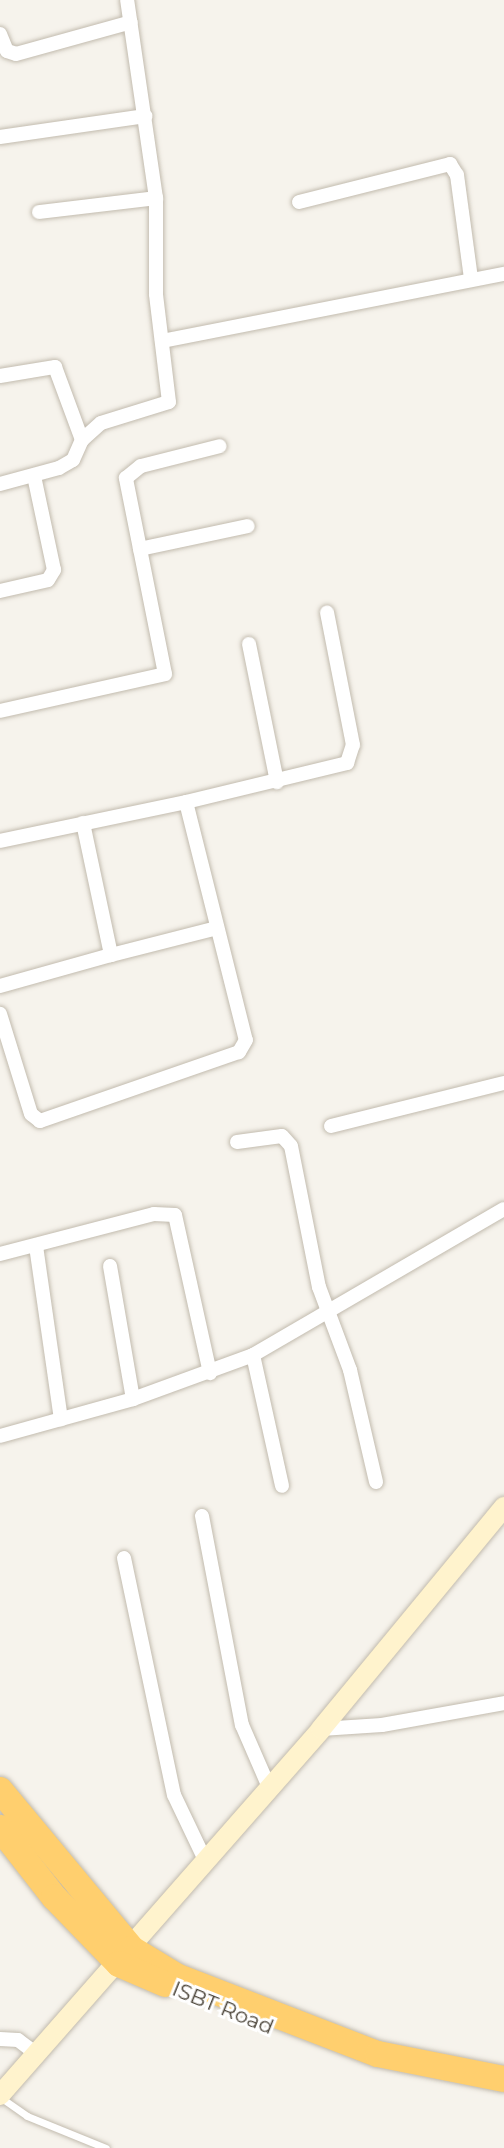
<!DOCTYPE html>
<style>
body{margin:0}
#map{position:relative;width:504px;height:2148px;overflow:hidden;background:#f6f3ec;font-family:Montserrat,sans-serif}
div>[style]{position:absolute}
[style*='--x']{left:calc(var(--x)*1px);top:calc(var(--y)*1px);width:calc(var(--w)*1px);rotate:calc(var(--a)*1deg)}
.roads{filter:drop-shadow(0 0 2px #c2bbae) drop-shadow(0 0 2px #c2bbae)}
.lane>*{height:7px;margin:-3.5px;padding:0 3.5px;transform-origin:3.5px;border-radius:3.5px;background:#fff}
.street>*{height:14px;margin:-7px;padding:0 7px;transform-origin:7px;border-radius:7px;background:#fff}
.secondary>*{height:20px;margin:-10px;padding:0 10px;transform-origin:10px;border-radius:10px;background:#fff3cd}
.highway>*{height:26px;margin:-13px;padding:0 13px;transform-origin:13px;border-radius:13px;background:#ffcf6e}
span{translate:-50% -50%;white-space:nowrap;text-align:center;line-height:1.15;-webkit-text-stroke:6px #fff;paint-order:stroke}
.street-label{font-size:21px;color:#4b4439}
</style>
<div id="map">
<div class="roads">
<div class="lane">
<div style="--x:0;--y:2097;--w:33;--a:35"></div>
<div style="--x:27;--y:2116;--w:85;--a:22.1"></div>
</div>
<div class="street">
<div style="--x:0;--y:34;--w:18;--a:68"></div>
<div style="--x:7;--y:51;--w:9;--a:18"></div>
<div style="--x:16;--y:54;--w:119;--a:-15.5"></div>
<div style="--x:0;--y:137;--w:147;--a:-8.2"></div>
<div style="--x:299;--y:202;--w:156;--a:-14.1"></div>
<div style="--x:450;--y:164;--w:13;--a:58"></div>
<div style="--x:457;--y:175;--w:105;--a:82.3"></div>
<div style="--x:39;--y:212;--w:118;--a:-6.8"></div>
<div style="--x:162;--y:341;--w:349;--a:-11.1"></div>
<div style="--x:0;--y:376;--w:56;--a:-9.3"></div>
<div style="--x:55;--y:367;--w:78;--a:69.7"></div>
<div style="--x:0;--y:484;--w:61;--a:-15.2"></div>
<div style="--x:59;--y:468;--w:16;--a:-30"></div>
<div style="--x:73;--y:460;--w:22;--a:-66"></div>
<div style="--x:82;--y:440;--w:25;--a:-42"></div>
<div style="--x:101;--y:423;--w:71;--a:-17.2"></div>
<div style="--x:169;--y:402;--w:109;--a:-96.9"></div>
<div style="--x:156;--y:294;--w:96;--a:-90"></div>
<div style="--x:156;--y:198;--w:200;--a:-98.3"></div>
<div style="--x:140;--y:549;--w:110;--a:-12"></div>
<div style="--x:0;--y:591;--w:49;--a:-12.9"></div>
<div style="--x:48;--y:580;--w:12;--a:-59"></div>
<div style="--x:54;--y:570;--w:96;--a:-102"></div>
<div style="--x:249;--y:644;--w:141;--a:78.5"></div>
<div style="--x:0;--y:711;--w:169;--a:-12.6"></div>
<div style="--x:165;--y:674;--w:200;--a:-101.3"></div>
<div style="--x:126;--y:478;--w:19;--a:-39"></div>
<div style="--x:141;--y:466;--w:81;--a:-14.2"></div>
<div style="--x:186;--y:802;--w:166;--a:-13.6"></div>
<div style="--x:347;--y:763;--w:19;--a:-72"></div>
<div style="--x:353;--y:745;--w:135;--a:-101.1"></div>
<div style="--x:83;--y:823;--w:135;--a:78"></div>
<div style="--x:111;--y:955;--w:109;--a:-14.3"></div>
<div style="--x:0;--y:841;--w:190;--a:-11.8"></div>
<div style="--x:186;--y:802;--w:245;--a:75.9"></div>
<div style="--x:246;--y:1040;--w:14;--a:120"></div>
<div style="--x:239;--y:1052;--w:211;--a:160.9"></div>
<div style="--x:40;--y:1121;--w:11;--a:-142"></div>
<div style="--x:31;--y:1114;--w:105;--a:-107.2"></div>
<div style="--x:0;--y:986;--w:115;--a:-15.6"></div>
<div style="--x:331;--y:1126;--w:178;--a:-14"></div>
<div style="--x:237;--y:1142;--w:45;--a:-7.6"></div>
<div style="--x:282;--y:1136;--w:13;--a:48"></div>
<div style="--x:291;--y:1146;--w:144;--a:78.8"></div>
<div style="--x:319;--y:1287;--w:89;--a:69.5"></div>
<div style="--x:350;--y:1370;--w:115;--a:76.9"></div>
<div style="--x:36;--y:1246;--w:175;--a:81.8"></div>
<div style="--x:0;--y:1254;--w:159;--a:-14.6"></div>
<div style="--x:154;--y:1214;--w:21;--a:3"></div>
<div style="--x:175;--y:1215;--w:162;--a:77.5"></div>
<div style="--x:110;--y:1266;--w:135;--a:80.2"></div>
<div style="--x:253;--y:1355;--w:134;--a:77.5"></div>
<div style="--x:0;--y:1436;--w:138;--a:-15.5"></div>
<div style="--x:133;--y:1399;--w:128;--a:-20.1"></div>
<div style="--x:253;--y:1355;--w:290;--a:-30.2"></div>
<div style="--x:202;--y:1516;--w:213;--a:79.2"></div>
<div style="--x:242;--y:1725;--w:68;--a:66.5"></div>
<div style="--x:124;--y:1558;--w:242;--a:78.1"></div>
<div style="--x:174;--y:1795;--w:74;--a:64.5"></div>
<div style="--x:321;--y:1729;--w:61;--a:-3.8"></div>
<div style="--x:382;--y:1725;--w:124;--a:-10.2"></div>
<div style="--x:0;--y:2039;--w:18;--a:3"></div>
<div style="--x:18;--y:2040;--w:21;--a:37"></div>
</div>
<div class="secondary">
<div style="--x:0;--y:2095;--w:487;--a:-48.7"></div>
<div style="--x:321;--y:1729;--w:288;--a:-50.5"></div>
</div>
<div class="highway">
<div style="--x:0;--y:1790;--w:207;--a:50.3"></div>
<div style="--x:132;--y:1949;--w:54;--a:31.3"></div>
<div style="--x:178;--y:1977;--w:214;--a:21.1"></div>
<div style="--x:378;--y:2054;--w:128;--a:11.2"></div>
<div style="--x:0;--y:1828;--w:88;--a:52"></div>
<div style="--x:54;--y:1897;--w:93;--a:45.9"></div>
<div style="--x:119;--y:1964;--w:50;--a:23.5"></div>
</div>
</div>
<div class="street-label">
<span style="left:223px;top:2008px;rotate:22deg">ISBT Road</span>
</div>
</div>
